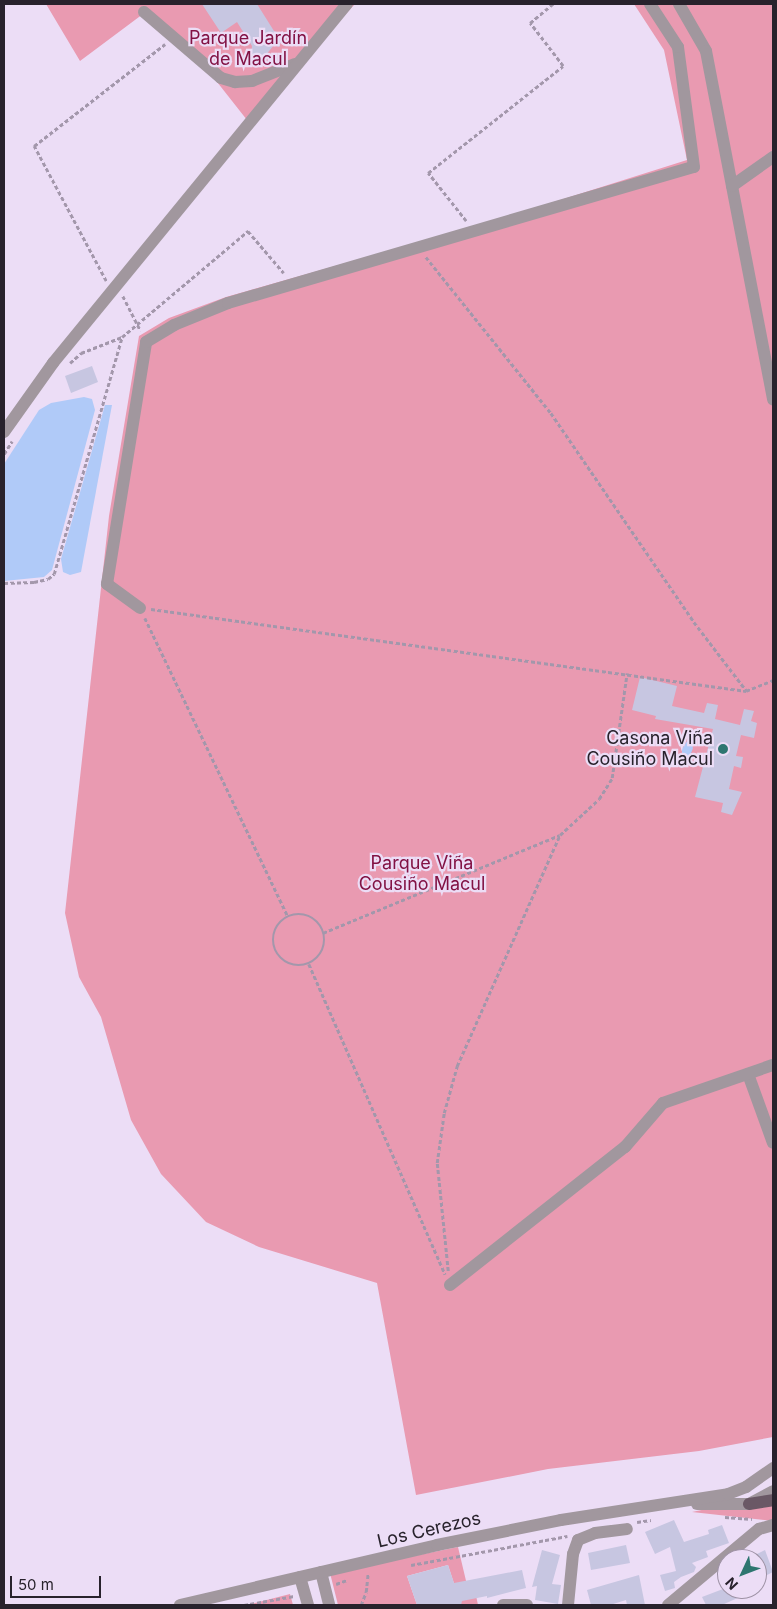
<!DOCTYPE html>
<meta charset="utf-8">
<style>
body{margin:0}
#map{position:relative;width:777px;height:1609px;overflow:hidden;background:#ecddf6;font-family:Inter,sans-serif}
div>[style]{position:absolute}
[style*='--x']{left:calc(var(--x)*1px);top:calc(var(--y)*1px);width:calc(var(--w)*1px);rotate:calc(var(--a)*1deg)}
.green>*{inset:0;background:#e99ab1}
.water>*{inset:0;background:#b0caf8}
.building>*{inset:0;background:#c7c6e1}
.path>*{height:2.5px;margin-top:-1.25px;transform-origin:0;background:repeating-linear-gradient(90deg,#a397ab 0 4px,transparent 0 6.5px)}
.path>.ring{margin:-1.25px;padding:0;box-sizing:content-box;background:none;border:2.5px solid #a397ab;border-radius:50%}
.minor>*{height:12px;margin:-6px;padding:0 6px;transform-origin:6px;border-radius:6px;background:#a1979e}
.major>*{height:12px;margin:-6px;padding:0 6px;transform-origin:6px;border-radius:6px;background:#6a5865}
.dots>*{width:14px;height:14px;translate:-50% -50%;box-sizing:border-box;border:2px solid #ecddf6;border-radius:50%}
span{translate:-50% -50%;white-space:nowrap;text-align:center;line-height:1.15;-webkit-text-stroke:4.5px #ecddf6;paint-order:stroke}
.park-label{font-size:18px;color:#821244}
.poi-label{font-size:18px;color:#28222c}
.right{translate:-100% -50%;text-align:right}
.street-label{font-size:18px;color:#28222c}
.frame{position:absolute;inset:0;border:5px solid #28222c;pointer-events:none}
.north{position:absolute;left:717px;top:1549px;width:50px;height:50px;box-sizing:border-box;background:#ecddf6;border:1px solid #9e92a5;border-radius:50%;rotate:227deg;font-size:14px;font-weight:700;line-height:20px;text-align:center;color:#28222c}
.north::after{content:'';display:block;margin:auto;width:18px;height:22px;background:#2e7670;clip-path:polygon(50% 0,100% 100%,50% 72%,0 100%)}
.scale{position:absolute;left:10px;top:1576px;width:91px;height:22px;box-sizing:border-box;border:2px solid #28222c;border-top:0;padding-left:6px;font-size:15px;line-height:18px;white-space:nowrap;color:#28222c;-webkit-text-stroke:4px #ecddf6;paint-order:stroke}
</style>
<div id="map">
<div class="green">
<div style="clip-path:polygon(46px 4px,355px 4px,247px 120px,184px 40px,143px 14px,80px 61px)"></div>
<div style="clip-path:polygon(634px 4px,773px 4px,773px 1437px,699px 1451px,548px 1469px,416px 1495px,377px 1283px,259px 1247px,206px 1222px,161px 1174px,131px 1120px,101px 1017px,79px 977px,65px 913px,109px 516px,139px 336px,169px 318px,226px 297px,494px 221px,687px 160px,664px 50px)"></div>
<div style="clip-path:polygon(773px 1495px,773px 1521px,692px 1512px)"></div>
<div style="clip-path:polygon(458px 1547px,467px 1585px,474px 1586px,478px 1605px,461px 1605px,448px 1565px,407px 1576px,417px 1605px,338px 1605px,330px 1573px)"></div>
<div style="clip-path:polygon(290px 1594px,293px 1605px,247px 1605px)"></div>
</div>
<div class="water">
<div style="clip-path:polygon(84px 397px,92px 399px,95px 410px,52px 570px,44px 577px,4px 581px,4px 464px,39px 410px,51px 403px)"></div>
<div style="clip-path:polygon(105px 405px,112px 405px,81px 572px,70px 575px,63px 572px,61px 559px)"></div>
<div style="clip-path:polygon(689px 738px,693px 748px,687px 764px,682px 757px,682px 749px)"></div>
</div>
<div class="building">
<div style="clip-path:polygon(202px 4px,257px 4px,274px 31px,284px 35px,279px 47px,274px 45px,265px 56px,251px 55px,252px 46px,237px 22px,221px 33px)"></div>
<div style="clip-path:polygon(92px 366px,98px 382px,71px 393px,65px 376px)"></div>
<div style="clip-path:polygon(640px 677px,677px 686px,672px 706px,704px 713px,707px 703px,718px 705px,715px 719px,740px 725px,744px 709px,754px 711px,751px 721px,757px 723px,754px 738px,741px 735px,736px 756px,743px 757px,741px 768px,734px 766px,729px 789px,742px 792px,732px 815px,721px 812px,723px 803px,695px 797px,713px 729px,655px 719px,656px 716px,632px 710px)"></div>
<div style="clip-path:polygon(674px 1520px,684px 1542px,709px 1534px,708px 1530px,722px 1525px,729px 1543px,706px 1551px,708px 1557px,692px 1563px,696px 1567px,694px 1572px,681px 1577px,674px 1582px,675px 1588px,665px 1591px,660px 1575px,676px 1571px,670px 1547px,655px 1554px,645px 1532px)"></div>
<div style="clip-path:polygon(626px 1545px,630px 1563px,591px 1570px,588px 1553px)"></div>
<div style="clip-path:polygon(542px 1550px,560px 1555px,552px 1584px,561px 1585px,558px 1604px,535px 1600px,537px 1586px,532px 1587px)"></div>
<div style="clip-path:polygon(765px 1550px,773px 1572px,757px 1580px,757px 1554px)"></div>
<div style="clip-path:polygon(448px 1565px,454px 1583px,522px 1570px,526px 1588px,487px 1598px,487px 1596px,462px 1601px,461px 1605px,417px 1605px,407px 1576px)"></div>
<div style="clip-path:polygon(639px 1575px,645px 1605px,627px 1605px,626px 1600px,610px 1605px,591px 1605px,587px 1590px)"></div>
<div style="clip-path:polygon(723px 1589px,739px 1589px,742px 1596px,722px 1605px,706px 1605px,702px 1597px)"></div>
</div>
<div class="path">
<div style="--x:466;--y:221;--w:61;--a:-128.4"></div>
<div style="--x:428;--y:173;--w:172;--a:-38.4"></div>
<div style="--x:563;--y:66;--w:54;--a:-127.5"></div>
<div style="--x:530;--y:23;--w:30;--a:-40"></div>
<div style="--x:426;--y:257;--w:200;--a:51.3"></div>
<div style="--x:551;--y:413;--w:253;--a:55.6"></div>
<div style="--x:694;--y:622;--w:86;--a:52.6"></div>
<div style="--x:106;--y:281;--w:153;--a:-118.1"></div>
<div style="--x:34;--y:146;--w:166;--a:-37.9"></div>
<div style="--x:123;--y:296;--w:39;--a:63"></div>
<div style="--x:70;--y:363;--w:15;--a:-42"></div>
<div style="--x:81;--y:353;--w:44;--a:-21.3"></div>
<div style="--x:122;--y:337;--w:165;--a:-40.1"></div>
<div style="--x:248;--y:231;--w:55;--a:49.4"></div>
<div style="--x:4;--y:454;--w:15;--a:-58"></div>
<div style="--x:4;--y:583;--w:30;--a:-2"></div>
<div style="--x:34;--y:582;--w:14;--a:-12"></div>
<div style="--x:48;--y:579;--w:8;--a:-40"></div>
<div style="--x:54;--y:574;--w:247;--a:-74"></div>
<div style="--x:151;--y:609;--w:601;--a:7.85"></div>
<div style="--x:746;--y:691;--w:29;--a:-22"></div>
<div style="--x:145;--y:618;--w:331;--a:64.4"></div>
<div class="ring" style="left:273px;top:914px;width:49.5px;height:49.5px"></div>
<div style="--x:323;--y:933;--w:256;--a:-22.5"></div>
<div style="--x:309;--y:964;--w:339;--a:66.3"></div>
<div style="--x:448;--y:1271;--w:109;--a:-95.8"></div>
<div style="--x:437;--y:1163;--w:50;--a:-82"></div>
<div style="--x:444;--y:1113;--w:49;--a:-74.5"></div>
<div style="--x:457;--y:1066;--w:253;--a:-66"></div>
<div style="--x:560;--y:835;--w:53;--a:-42.7"></div>
<div style="--x:599;--y:799;--w:25;--a:-58"></div>
<div style="--x:612;--y:778;--w:106;--a:-81.9"></div>
<div style="--x:725;--y:1517;--w:27;--a:4"></div>
<div style="--x:637;--y:1522;--w:14;--a:-8"></div>
<div style="--x:411;--y:1565;--w:159;--a:-10.5"></div>
<div style="--x:336;--y:1584;--w:12;--a:-20"></div>
<div style="--x:244;--y:1605;--w:51;--a:-10.2"></div>
<div style="--x:361;--y:1605;--w:14;--a:-69"></div>
<div style="--x:366;--y:1592;--w:19;--a:-84"></div>
</div>
<div class="minor">
<div style="--x:679;--y:4;--w:54;--a:60.1"></div>
<div style="--x:706;--y:51;--w:355;--a:79.1"></div>
<div style="--x:144;--y:12;--w:101;--a:40.6"></div>
<div style="--x:221;--y:78;--w:15;--a:16"></div>
<div style="--x:235;--y:82;--w:17;--a:-3"></div>
<div style="--x:252;--y:81;--w:46;--a:-21.6"></div>
<div style="--x:732;--y:186;--w:50;--a:-35.3"></div>
<div style="--x:4;--y:432;--w:85;--a:-54.6"></div>
<div style="--x:53;--y:363;--w:464;--a:-50.7"></div>
<div style="--x:140;--y:608;--w:41;--a:-144"></div>
<div style="--x:107;--y:584;--w:245;--a:-80.8"></div>
<div style="--x:146;--y:342;--w:33;--a:-31"></div>
<div style="--x:174;--y:325;--w:58;--a:-22.2"></div>
<div style="--x:228;--y:303;--w:485;--a:-16.3"></div>
<div style="--x:694;--y:167;--w:121;--a:-97.6"></div>
<div style="--x:678;--y:47;--w:51;--a:-123.1"></div>
<div style="--x:748;--y:1074;--w:73;--a:70.1"></div>
<div style="--x:450;--y:1285;--w:223;--a:-38.3"></div>
<div style="--x:625;--y:1147;--w:58;--a:-49.2"></div>
<div style="--x:663;--y:1103;--w:116;--a:-19.1"></div>
<div style="--x:697;--y:1504;--w:52;--a:0"></div>
<div style="--x:749;--y:1504;--w:27;--a:-28"></div>
<div style="--x:321;--y:1572;--w:34;--a:76"></div>
<div style="--x:300;--y:1577;--w:29;--a:74"></div>
<div style="--x:180;--y:1605;--w:264;--a:-13.1"></div>
<div style="--x:437;--y:1545;--w:126;--a:-11.4"></div>
<div style="--x:561;--y:1520;--w:169;--a:-8.8"></div>
<div style="--x:728;--y:1494;--w:19;--a:-21"></div>
<div style="--x:746;--y:1487;--w:33;--a:-35"></div>
<div style="--x:503;--y:1605;--w:24;--a:0"></div>
<div style="--x:568;--y:1605;--w:51;--a:-84.4"></div>
<div style="--x:573;--y:1554;--w:15;--a:-70"></div>
<div style="--x:578;--y:1540;--w:18;--a:-22"></div>
<div style="--x:595;--y:1533;--w:32;--a:-7"></div>
<div style="--x:668;--y:1605;--w:119;--a:-39.9"></div>
<div style="--x:759;--y:1529;--w:15;--a:-16"></div>
</div>
<div class="major">
<div style="--x:749;--y:1504;--w:24;--a:-9"></div>
</div>
<div class="dots">
<div style="left:723px;top:749px;background:#2e7670"></div>
</div>
<div class="park-label">
<span style="left:248px;top:49px">Parque Jardín<br>de Macul</span>
<span style="left:422px;top:874px">Parque Viña<br>Cousiño Macul</span>
</div>
<div class="poi-label">
<span class="right" style="left:713px;top:749px">Casona Viña<br>Cousiño Macul</span>
</div>
<div class="street-label">
<span style="left:429px;top:1530px;rotate:-13deg">Los Cerezos</span>
</div>
<div class="frame"></div>
<div class="north">N</div>
<div class="scale">50 m</div>
</div>
